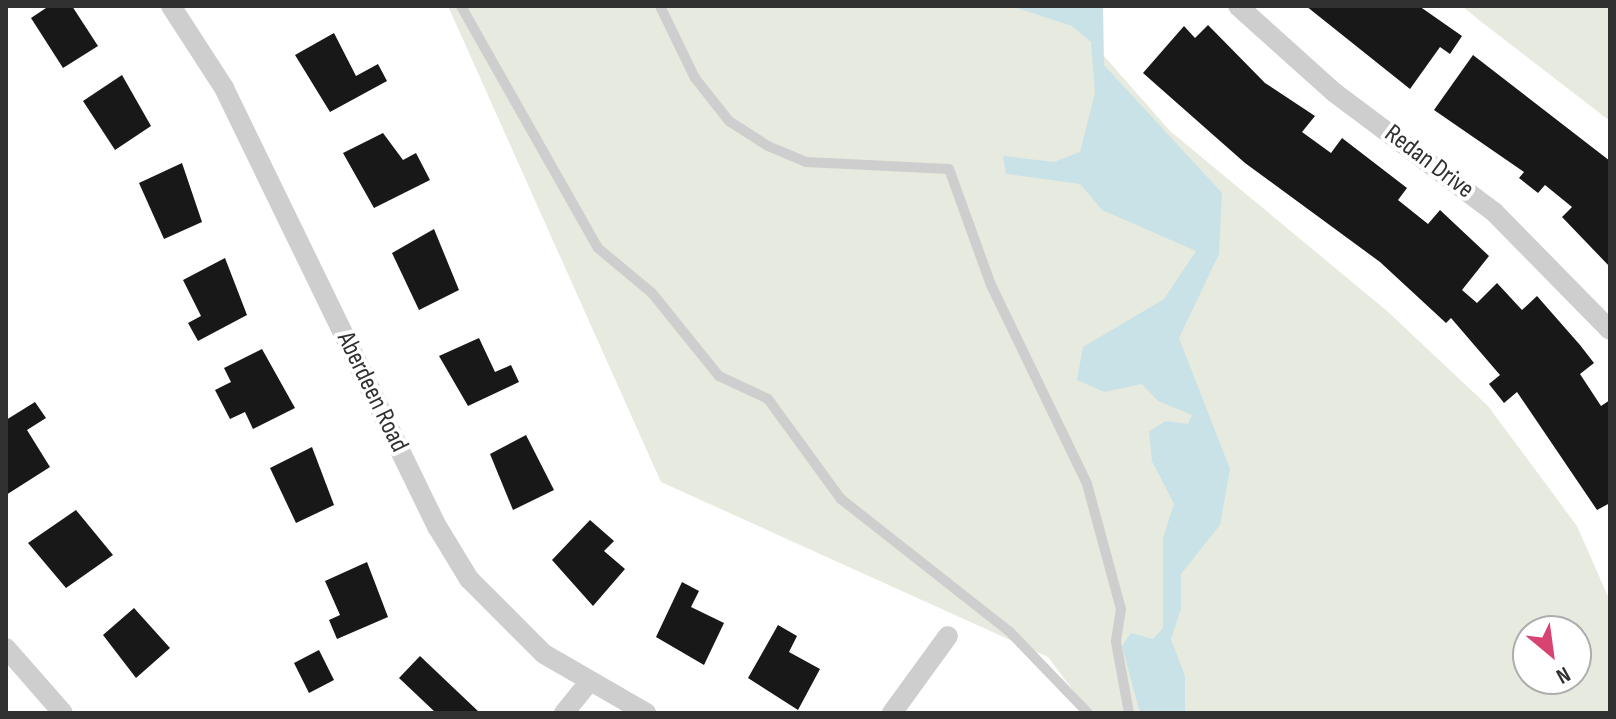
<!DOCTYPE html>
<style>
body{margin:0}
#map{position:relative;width:1616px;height:719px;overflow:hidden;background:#fff;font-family:"Sofia Sans Condensed",sans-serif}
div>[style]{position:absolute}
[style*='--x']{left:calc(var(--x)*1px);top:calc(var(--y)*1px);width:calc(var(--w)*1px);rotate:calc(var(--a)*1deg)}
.green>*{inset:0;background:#e7eade}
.water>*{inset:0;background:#c9e2e7}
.building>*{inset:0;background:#181818}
.lane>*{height:10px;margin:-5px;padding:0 5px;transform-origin:5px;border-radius:5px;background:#cecece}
.street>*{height:20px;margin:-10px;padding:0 10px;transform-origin:10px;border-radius:10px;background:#cecece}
span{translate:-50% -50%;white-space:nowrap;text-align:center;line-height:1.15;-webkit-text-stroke:8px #fff;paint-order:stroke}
.street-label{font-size:26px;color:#313131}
.frame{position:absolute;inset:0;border:8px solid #313131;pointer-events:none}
.north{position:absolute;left:1512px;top:615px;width:80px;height:80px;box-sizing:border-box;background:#fff;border:2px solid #adadad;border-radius:50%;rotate:151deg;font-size:22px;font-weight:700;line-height:32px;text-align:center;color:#313131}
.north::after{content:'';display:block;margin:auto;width:28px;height:36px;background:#d84471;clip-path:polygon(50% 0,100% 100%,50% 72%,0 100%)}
</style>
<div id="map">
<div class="green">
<div style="clip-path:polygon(evenodd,448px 6px,1060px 6px,1170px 131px,1387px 311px,1488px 406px,1577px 526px,1610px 601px,1610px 713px,1090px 713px,1048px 657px,661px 482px,448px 6px,1528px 631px,1576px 631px,1576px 679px,1528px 679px,1528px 631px)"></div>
<div style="clip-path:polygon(1462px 6px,1610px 6px,1610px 121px,1479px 20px)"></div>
</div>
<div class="water">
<div style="clip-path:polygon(1011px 6px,1103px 6px,1104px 65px,1222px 193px,1219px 254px,1179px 338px,1230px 469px,1220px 525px,1181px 574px,1181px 609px,1171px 639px,1185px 676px,1185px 713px,1140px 713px,1122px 646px,1131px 633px,1153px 639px,1163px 628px,1163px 538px,1174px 504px,1152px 461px,1149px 431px,1166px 421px,1188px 424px,1192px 415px,1158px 401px,1142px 384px,1104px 392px,1077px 380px,1083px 347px,1164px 299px,1196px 251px,1102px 210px,1080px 184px,1006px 174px,1003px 156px,1054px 162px,1080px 152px,1095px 93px,1091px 42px,1072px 26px)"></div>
</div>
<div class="building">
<div style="clip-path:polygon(49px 6px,72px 6px,98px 46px,63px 68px,31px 18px)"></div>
<div style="clip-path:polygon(1306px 6px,1419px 6px,1462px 36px,1450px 54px,1440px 47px,1410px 89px)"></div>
<div style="clip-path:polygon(1208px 25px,1265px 83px,1315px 116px,1302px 132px,1331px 153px,1342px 138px,1407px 188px,1398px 200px,1428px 224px,1440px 210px,1489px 256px,1462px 290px,1477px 303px,1497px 283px,1522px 310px,1537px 296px,1580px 345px,1594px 363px,1580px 374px,1601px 406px,1610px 400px,1610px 503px,1597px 510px,1517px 392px,1504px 403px,1489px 384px,1500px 375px,1451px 318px,1446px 323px,1380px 262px,1245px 163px,1143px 73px,1184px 26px,1195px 38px)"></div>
<div style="clip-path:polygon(334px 33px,356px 76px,378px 64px,387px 81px,330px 112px,295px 55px)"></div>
<div style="clip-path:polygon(1473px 55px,1610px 161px,1610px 267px,1562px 217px,1572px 207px,1545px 185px,1538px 193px,1519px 178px,1524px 172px,1434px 110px)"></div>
<div style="clip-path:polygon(122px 75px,151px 126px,115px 150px,83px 101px)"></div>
<div style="clip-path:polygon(383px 133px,403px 160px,416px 153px,430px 180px,374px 208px,343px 153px)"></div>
<div style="clip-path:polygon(182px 163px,202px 222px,164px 239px,139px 183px)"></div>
<div style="clip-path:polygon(434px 229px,459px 290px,419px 310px,392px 253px)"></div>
<div style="clip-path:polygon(225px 258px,247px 315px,198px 341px,188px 323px,201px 316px,183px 280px)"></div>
<div style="clip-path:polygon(479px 338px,495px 372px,511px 365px,519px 382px,468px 406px,439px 356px)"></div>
<div style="clip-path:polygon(262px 349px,295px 408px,253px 429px,245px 412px,230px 419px,215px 390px,231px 382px,224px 368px)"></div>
<div style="clip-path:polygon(35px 402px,46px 418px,27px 430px,50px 467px,6px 495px,6px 420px)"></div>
<div style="clip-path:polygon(526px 435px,554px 490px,513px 510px,490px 454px)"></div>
<div style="clip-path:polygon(312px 447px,334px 505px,296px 523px,270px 468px)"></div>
<div style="clip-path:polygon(76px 510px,113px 555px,66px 588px,28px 543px)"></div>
<div style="clip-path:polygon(590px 520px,614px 541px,604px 551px,625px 569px,593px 606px,552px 560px)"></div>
<div style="clip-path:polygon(367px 562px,388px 617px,337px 639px,329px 620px,340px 615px,325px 581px)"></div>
<div style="clip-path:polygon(682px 582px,699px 591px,691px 607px,724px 623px,704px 665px,656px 637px)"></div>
<div style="clip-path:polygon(134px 608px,170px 648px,136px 678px,103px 635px)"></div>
<div style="clip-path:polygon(778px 625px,797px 636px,789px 652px,820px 669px,798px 710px,748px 678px)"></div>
<div style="clip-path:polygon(319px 650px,334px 680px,309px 693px,294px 663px)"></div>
<div style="clip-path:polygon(420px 656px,480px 713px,436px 713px,399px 678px)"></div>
</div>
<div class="lane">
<div style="--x:461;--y:6;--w:278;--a:60.5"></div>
<div style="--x:598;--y:248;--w:70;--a:39.8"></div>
<div style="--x:652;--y:293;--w:107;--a:51.1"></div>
<div style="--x:719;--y:376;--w:54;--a:25.1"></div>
<div style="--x:768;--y:399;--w:124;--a:53.9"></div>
<div style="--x:841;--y:499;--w:214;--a:38.2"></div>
<div style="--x:1009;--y:631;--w:114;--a:46.1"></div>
<div style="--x:660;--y:6;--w:80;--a:64.1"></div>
<div style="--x:695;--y:78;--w:55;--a:51.7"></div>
<div style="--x:729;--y:121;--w:46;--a:32.7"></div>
<div style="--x:768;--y:146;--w:41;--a:22.8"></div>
<div style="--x:806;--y:162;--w:143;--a:2.8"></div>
<div style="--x:949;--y:169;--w:123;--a:70.1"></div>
<div style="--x:991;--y:285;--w:221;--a:64.2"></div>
<div style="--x:1087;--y:484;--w:130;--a:74.8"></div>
<div style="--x:1121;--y:609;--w:33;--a:99"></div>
<div style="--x:1116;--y:642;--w:72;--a:79.6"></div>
</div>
<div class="street">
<div style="--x:171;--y:6;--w:98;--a:57.1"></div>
<div style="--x:224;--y:88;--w:489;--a:64.1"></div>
<div style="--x:438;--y:528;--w:60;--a:58.7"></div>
<div style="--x:469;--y:579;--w:106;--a:45"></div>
<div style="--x:544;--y:654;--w:118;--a:30"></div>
<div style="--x:1238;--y:6;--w:130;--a:41.9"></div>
<div style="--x:1335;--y:93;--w:199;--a:36.8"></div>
<div style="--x:1494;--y:212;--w:165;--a:45.5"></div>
<div style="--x:6;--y:648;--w:86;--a:48.8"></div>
<div style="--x:564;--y:713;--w:38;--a:-51"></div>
<div style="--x:892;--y:713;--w:95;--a:-54"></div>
</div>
<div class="street-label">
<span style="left:1429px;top:162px;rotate:37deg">Redan Drive</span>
<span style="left:372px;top:392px;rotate:64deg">Aberdeen Road</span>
</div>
<div class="frame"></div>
<div class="north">N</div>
</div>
